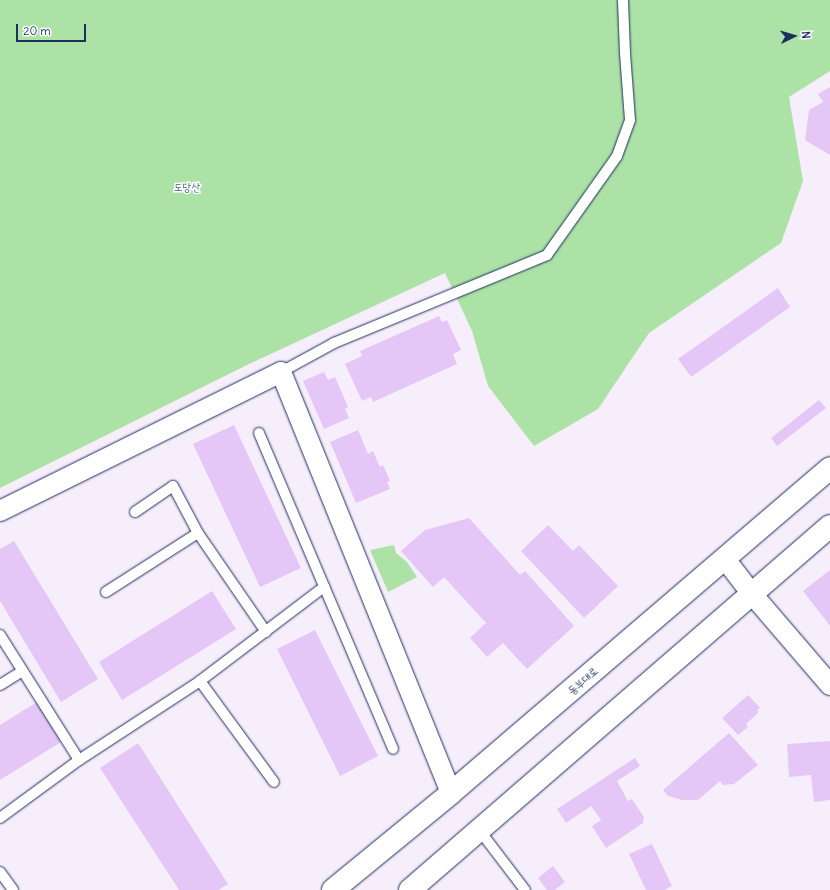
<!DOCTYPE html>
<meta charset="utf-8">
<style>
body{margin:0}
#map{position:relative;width:830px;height:890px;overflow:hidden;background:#f7eefc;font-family:Delius,"Poor Story",sans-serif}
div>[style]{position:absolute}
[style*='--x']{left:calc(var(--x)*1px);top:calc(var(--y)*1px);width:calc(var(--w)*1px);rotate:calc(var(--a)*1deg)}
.green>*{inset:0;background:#ace2a5}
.building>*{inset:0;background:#e4c7f6}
.roads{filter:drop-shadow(0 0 1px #1b2f5e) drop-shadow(0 0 1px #1b2f5e)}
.lane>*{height:10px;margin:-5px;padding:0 5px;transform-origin:5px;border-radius:5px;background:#fff}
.street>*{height:20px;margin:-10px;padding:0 10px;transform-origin:10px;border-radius:10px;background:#fff}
.primary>*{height:22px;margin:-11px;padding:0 11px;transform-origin:11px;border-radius:11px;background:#fff}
span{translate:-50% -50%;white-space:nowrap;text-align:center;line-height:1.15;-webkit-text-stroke:3px #fff;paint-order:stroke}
.park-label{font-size:11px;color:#3f5c70}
.street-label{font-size:11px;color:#1b2f5e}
.north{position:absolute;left:774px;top:16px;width:40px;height:40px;-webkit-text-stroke:3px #fff;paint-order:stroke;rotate:85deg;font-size:11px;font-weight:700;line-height:16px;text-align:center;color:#1b2f5e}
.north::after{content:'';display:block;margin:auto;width:14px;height:18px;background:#1b2f5e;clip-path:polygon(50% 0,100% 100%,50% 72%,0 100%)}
.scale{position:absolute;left:16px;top:24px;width:70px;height:18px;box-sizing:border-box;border:2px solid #1b2f5e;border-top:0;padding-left:5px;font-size:12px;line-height:14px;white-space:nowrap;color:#1b2f5e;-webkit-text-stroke:3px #fff;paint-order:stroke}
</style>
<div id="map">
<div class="green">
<div style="clip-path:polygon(0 0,830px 0,830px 71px,789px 97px,803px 181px,781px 243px,649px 333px,598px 409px,534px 446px,488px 386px,472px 331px,445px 273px,249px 364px,0 488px)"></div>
<div style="clip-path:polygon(394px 545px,396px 553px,407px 562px,417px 577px,388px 592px,370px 550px)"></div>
</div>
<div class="building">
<div style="clip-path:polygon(830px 87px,830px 155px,805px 140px,809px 110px,823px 102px,818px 94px)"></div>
<div style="clip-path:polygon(778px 288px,790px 307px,691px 377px,678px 359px)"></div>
<div style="clip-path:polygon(439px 316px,442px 322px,447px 320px,461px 350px,453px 354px,457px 364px,373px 402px,371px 397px,362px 401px,345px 364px,362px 356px,360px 351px)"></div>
<div style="clip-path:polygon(324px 372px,328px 380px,335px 377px,348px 407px,345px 409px,349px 418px,324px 429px,303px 381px)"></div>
<div style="clip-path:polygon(819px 400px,826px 408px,777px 446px,771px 438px)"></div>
<div style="clip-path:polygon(234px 425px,301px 568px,260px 587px,193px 444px)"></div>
<div style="clip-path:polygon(358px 430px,368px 454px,373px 451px,380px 467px,383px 465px,390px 481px,387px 482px,390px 489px,356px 503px,330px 442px)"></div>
<div style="clip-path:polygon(469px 518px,520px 575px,525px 571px,574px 626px,527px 669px,503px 643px,487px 657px,470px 638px,486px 623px,444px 577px,433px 587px,401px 551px,425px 530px)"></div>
<div style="clip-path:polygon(548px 525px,573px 551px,579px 545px,618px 586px,584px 618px,521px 551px)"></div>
<div style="clip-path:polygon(14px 541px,98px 679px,61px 702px,0 601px,0 549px)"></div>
<div style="clip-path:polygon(830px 570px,830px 626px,803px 591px)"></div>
<div style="clip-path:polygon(212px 591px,236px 629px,122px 700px,99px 662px)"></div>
<div style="clip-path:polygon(315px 630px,378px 756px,340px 776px,277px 649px)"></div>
<div style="clip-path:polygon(748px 695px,760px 708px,757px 710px,759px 712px,746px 724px,748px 727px,738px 735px,722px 718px)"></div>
<div style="clip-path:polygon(37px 702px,61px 742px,0 780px,0 725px)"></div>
<div style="clip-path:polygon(729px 733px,758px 765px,734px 784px,723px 785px,720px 781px,698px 800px,682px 800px,668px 796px,663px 790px)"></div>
<div style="clip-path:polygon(830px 741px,830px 800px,814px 802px,811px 775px,789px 777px,787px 744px)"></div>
<div style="clip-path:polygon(138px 743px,228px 884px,218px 890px,179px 890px,100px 768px)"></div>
<div style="clip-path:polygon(635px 758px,640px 766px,617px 781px,628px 801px,632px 799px,644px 817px,643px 823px,606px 848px,592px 826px,601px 820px,591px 806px,566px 823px,557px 809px)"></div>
<div style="clip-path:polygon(652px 844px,672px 886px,664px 890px,646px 890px,629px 854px)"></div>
<div style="clip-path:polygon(553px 866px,565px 882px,555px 890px,547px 890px,538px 878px)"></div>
</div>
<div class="roads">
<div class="lane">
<div style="--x:281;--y:372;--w:60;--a:-28.7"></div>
<div style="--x:334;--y:343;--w:230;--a:-22.4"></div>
<div style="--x:547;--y:255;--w:121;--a:-54.7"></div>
<div style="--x:617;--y:156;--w:38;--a:-70"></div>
<div style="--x:630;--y:120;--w:67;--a:-94.3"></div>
<div style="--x:625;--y:53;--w:53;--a:-92.2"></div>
<div style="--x:259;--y:433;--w:343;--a:67"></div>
<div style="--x:135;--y:512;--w:46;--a:-34.4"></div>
<div style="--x:173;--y:486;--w:53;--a:62"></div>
<div style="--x:198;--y:533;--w:120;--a:55.5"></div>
<div style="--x:106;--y:592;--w:109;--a:-32.7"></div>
<div style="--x:0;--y:635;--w:148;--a:57.7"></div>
<div style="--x:200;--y:681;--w:125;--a:53.8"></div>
<div style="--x:0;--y:685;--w:26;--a:-32"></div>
<div style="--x:0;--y:818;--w:98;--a:-36.3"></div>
<div style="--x:79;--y:760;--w:145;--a:-33.1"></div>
<div style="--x:200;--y:681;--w:156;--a:-37.2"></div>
<div style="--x:480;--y:831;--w:74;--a:52.7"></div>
<div style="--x:0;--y:872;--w:22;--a:54"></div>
</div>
<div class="street">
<div style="--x:0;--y:511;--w:313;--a:-26.3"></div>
<div style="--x:281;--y:372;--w:454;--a:68"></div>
<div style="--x:725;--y:559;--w:44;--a:52.4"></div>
<div style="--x:752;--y:594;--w:120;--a:49.4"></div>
</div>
<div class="primary">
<div style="--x:333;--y:890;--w:153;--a:-39.4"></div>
<div style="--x:451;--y:793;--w:499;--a:-40.6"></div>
<div style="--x:410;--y:890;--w:556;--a:-40.91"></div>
</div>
</div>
<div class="park-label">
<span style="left:187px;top:187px">도당산</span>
</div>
<div class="street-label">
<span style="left:583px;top:681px;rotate:-41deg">동부대로</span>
</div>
<div class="north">N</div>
<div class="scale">20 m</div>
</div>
